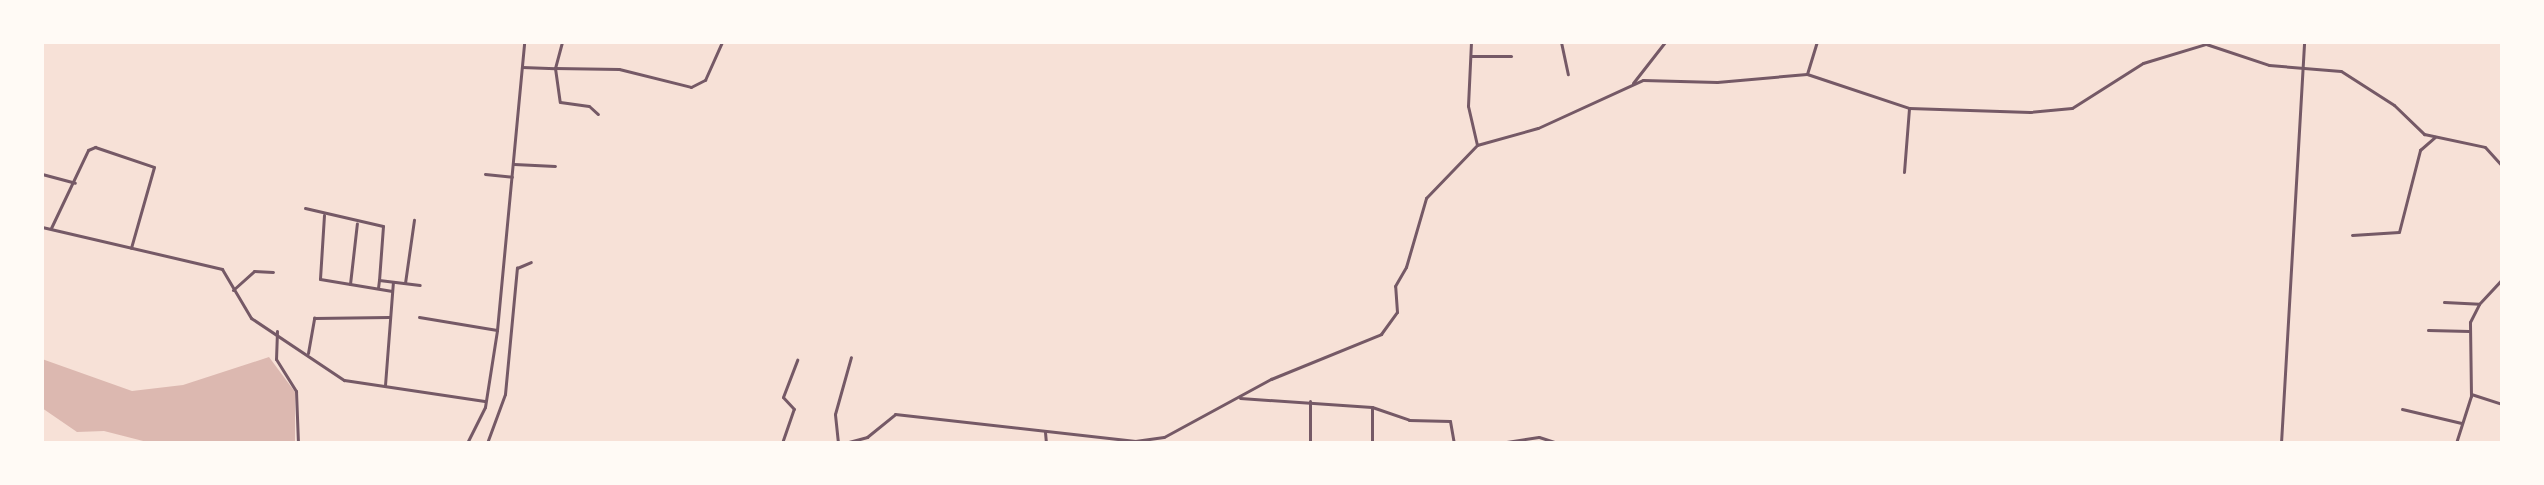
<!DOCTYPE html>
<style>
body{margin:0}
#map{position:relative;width:2544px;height:485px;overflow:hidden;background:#f7e1d7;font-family:"Fira Sans",sans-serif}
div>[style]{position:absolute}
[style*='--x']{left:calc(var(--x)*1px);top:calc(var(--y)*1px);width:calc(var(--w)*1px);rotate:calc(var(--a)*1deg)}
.water>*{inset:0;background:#dcb8b0}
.minor>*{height:3px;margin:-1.5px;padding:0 1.5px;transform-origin:1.5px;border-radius:1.5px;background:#755966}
span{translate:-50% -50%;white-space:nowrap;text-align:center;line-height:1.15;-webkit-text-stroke:6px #fffaf5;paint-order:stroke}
.frame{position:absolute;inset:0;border:44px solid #fffaf5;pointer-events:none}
</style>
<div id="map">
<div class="water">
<div style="clip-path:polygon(269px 357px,295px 392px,295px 443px,151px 443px,104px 431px,77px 432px,42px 408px,42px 359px,132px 391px,183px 385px)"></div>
</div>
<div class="minor">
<div style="--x:562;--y:42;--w:27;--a:105"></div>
<div style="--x:555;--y:68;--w:64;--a:0.9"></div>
<div style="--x:619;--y:69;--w:74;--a:14"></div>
<div style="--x:691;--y:87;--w:16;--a:-27"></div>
<div style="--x:705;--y:80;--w:42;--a:-65.9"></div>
<div style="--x:1471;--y:42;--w:64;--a:92.7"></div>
<div style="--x:1468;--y:106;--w:40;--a:77"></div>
<div style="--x:1561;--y:42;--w:33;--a:78"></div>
<div style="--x:1471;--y:56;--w:40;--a:0"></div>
<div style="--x:522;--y:67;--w:33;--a:2"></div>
<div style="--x:555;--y:68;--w:34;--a:82"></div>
<div style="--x:560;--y:102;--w:29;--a:8"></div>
<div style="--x:589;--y:106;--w:12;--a:42"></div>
<div style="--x:1807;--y:74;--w:34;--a:-73"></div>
<div style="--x:1633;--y:83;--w:52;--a:-52"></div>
<div style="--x:2394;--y:105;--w:42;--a:44"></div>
<div style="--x:2424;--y:134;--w:62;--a:12"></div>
<div style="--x:2485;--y:147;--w:25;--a:48"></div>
<div style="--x:514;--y:164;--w:41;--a:2.8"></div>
<div style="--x:1904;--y:172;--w:64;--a:-85.5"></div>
<div style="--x:42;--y:174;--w:34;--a:15"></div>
<div style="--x:485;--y:174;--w:27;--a:6"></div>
<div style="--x:305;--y:208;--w:80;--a:13"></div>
<div style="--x:383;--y:226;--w:54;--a:94.2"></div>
<div style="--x:324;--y:215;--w:64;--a:93.6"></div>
<div style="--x:320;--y:279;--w:73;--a:9.5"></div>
<div style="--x:42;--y:227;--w:185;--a:13.1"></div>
<div style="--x:222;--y:269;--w:57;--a:59.4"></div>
<div style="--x:251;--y:318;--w:112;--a:33.7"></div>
<div style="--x:344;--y:380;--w:142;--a:8.5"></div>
<div style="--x:51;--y:228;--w:86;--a:-64.6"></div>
<div style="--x:88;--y:150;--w:8;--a:-23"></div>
<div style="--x:95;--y:147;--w:62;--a:18.7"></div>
<div style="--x:154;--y:167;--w:84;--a:105.9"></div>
<div style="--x:2352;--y:235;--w:47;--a:-3.7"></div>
<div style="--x:2399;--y:232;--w:85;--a:-75.6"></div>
<div style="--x:2420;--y:150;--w:20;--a:-41"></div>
<div style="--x:405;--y:283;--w:64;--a:-81.9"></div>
<div style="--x:350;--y:284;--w:61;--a:-83.5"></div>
<div style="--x:378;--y:288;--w:8;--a:-83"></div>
<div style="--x:379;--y:280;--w:41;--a:7"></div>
<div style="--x:233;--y:290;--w:28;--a:-42"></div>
<div style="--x:254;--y:271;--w:19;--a:3"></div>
<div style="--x:2444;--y:302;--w:35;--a:3"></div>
<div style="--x:419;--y:317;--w:79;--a:9.5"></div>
<div style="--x:2428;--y:330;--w:41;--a:1.4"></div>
<div style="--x:277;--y:331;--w:28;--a:92"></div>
<div style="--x:276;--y:359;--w:38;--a:58"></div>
<div style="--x:296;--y:391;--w:52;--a:87.8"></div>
<div style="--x:308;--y:353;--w:36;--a:-80"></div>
<div style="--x:314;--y:318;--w:75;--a:-0.8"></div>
<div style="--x:385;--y:385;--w:103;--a:-85.6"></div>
<div style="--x:2471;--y:394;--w:33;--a:18"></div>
<div style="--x:1240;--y:398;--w:132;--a:3.9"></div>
<div style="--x:1372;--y:407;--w:39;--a:19"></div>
<div style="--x:1409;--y:420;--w:41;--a:1.4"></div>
<div style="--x:1450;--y:421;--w:22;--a:80"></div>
<div style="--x:1310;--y:401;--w:42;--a:90"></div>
<div style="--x:2402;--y:409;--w:61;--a:13.3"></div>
<div style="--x:1045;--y:432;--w:11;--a:85"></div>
<div style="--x:467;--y:443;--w:40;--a:-63.4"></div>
<div style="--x:485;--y:407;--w:78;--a:-81.1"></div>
<div style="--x:497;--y:330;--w:289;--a:-84.6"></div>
<div style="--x:487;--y:443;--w:52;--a:-69.8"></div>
<div style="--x:505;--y:394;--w:127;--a:-84.6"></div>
<div style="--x:517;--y:268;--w:15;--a:-23"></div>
<div style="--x:782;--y:443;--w:36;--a:-71"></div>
<div style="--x:794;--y:409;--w:16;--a:-133"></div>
<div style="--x:783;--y:397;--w:40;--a:-69"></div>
<div style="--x:838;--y:443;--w:29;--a:-96"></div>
<div style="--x:835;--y:414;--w:59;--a:-74.3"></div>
<div style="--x:845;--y:443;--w:23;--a:-15"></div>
<div style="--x:867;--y:437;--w:36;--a:-39"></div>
<div style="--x:895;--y:414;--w:242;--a:6.4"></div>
<div style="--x:1135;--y:441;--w:29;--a:-8"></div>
<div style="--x:1164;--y:437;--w:122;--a:-28.5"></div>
<div style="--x:1271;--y:379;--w:119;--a:-22.2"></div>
<div style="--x:1381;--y:334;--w:27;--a:-54"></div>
<div style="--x:1397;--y:312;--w:26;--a:-94"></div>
<div style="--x:1395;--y:286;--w:22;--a:-60"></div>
<div style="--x:1406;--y:267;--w:72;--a:-73.8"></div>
<div style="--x:1426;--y:198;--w:74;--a:-46.1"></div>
<div style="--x:1477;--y:145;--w:63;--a:-15.6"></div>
<div style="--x:1538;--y:128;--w:115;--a:-24.6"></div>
<div style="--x:1643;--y:80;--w:74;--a:1.5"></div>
<div style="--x:1717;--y:82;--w:90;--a:-5.1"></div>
<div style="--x:1807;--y:74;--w:108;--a:18.4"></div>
<div style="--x:1909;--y:108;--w:121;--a:1.9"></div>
<div style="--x:2030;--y:112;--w:42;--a:-5.4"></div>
<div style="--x:2072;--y:108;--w:84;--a:-32.4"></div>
<div style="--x:2143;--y:63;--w:66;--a:-16.8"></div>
<div style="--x:2206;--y:44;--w:66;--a:18.4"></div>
<div style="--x:2269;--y:65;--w:72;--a:4.8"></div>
<div style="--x:2341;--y:71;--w:63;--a:32.7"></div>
<div style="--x:1372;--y:443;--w:36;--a:-90"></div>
<div style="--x:1500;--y:443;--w:39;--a:-9"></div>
<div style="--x:1539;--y:437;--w:20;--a:18"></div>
<div style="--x:2281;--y:443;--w:402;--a:-86.7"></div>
<div style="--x:2456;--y:443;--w:49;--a:-72.3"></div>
<div style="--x:2471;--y:396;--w:74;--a:-90.8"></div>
<div style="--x:2470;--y:322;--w:20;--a:-63"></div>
<div style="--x:2479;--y:304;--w:34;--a:-47"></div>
</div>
<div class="frame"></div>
</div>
